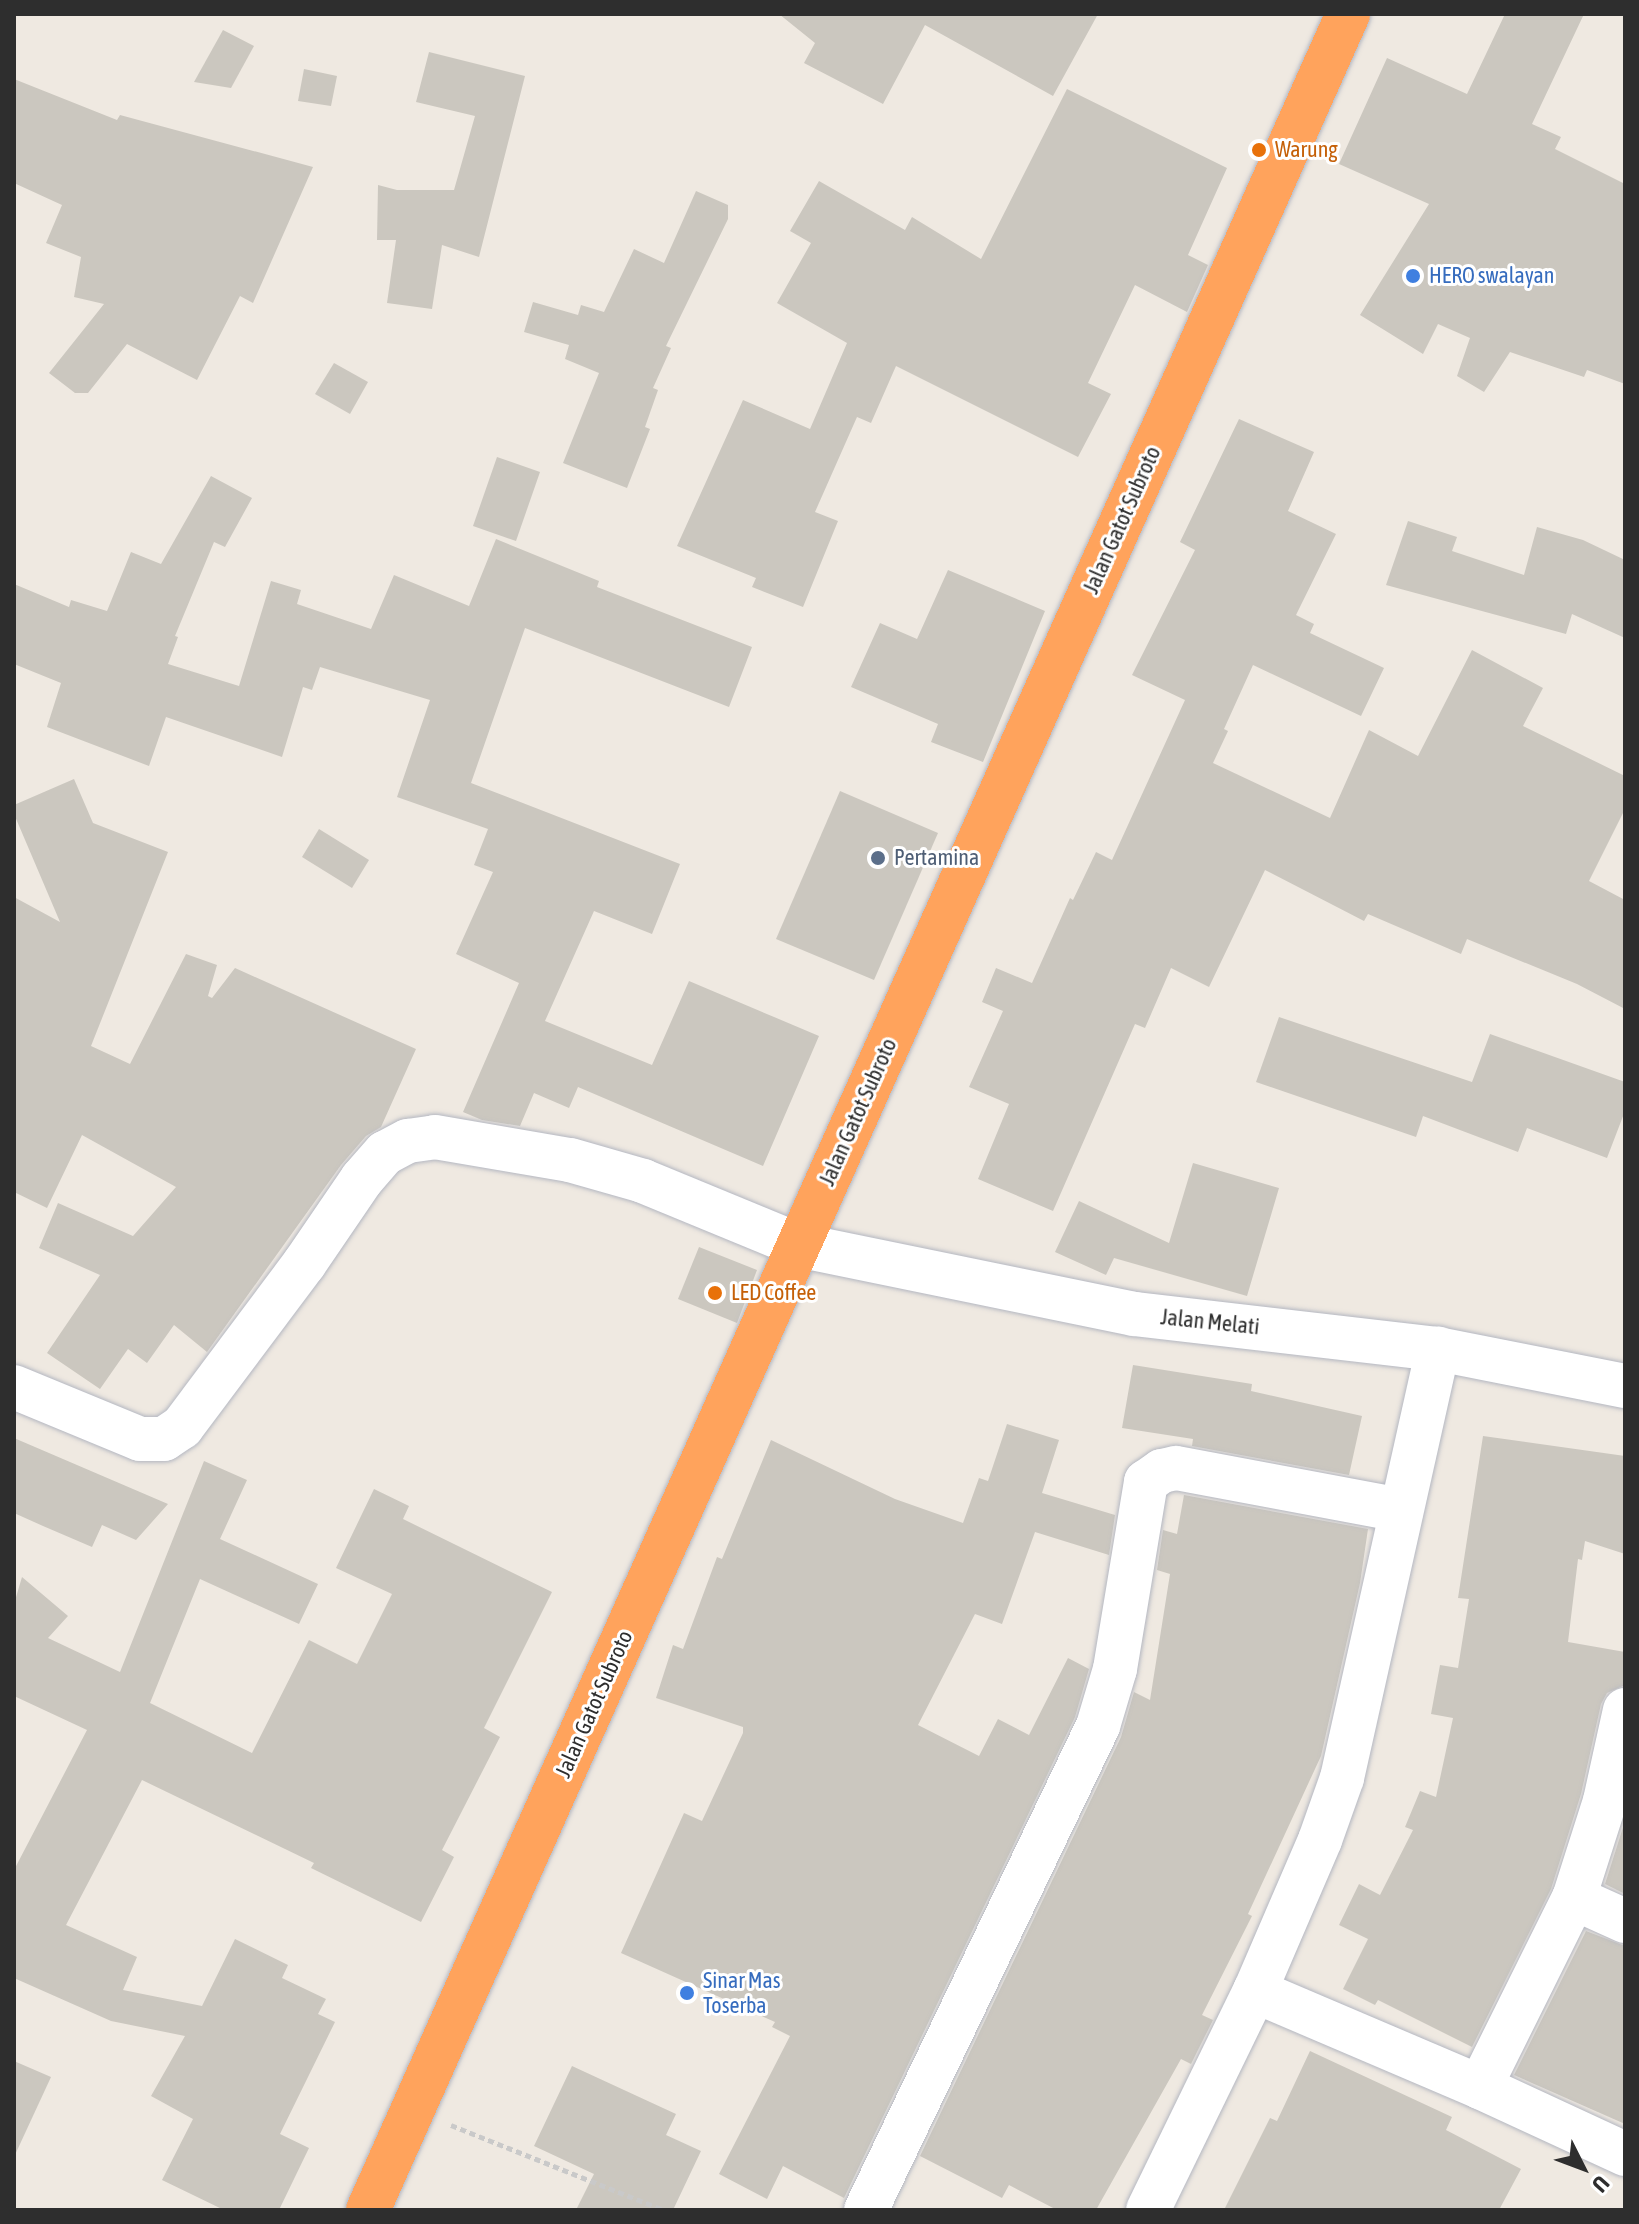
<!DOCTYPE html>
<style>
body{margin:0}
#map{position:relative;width:1639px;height:2224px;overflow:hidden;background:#efe9e1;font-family:"Asap Condensed",sans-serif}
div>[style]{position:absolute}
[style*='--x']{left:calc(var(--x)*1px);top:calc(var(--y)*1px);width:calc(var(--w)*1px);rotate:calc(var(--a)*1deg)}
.building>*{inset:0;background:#cbc7bf}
.path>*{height:5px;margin-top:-2.5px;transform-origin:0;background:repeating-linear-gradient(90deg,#c9c9c9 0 6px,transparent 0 10px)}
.roads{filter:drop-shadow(0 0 2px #b4b7c1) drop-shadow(0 0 2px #b4b7c1)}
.minor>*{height:44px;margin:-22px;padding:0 22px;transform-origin:22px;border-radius:22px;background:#fff}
.highway>*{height:44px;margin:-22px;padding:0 22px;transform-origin:22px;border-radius:22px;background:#ffa35c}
.dots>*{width:22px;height:22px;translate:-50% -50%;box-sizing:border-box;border:4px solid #fff;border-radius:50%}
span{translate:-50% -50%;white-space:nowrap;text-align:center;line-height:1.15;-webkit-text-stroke:6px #fff;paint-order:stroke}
.food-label{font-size:22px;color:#c56008}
.left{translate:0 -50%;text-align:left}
.shop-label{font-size:22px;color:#366cbe}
.street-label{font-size:22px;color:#2e2e2e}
.service-label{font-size:22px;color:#4e5e75}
.frame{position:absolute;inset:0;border:16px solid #2e2e2e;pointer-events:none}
.north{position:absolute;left:1543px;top:2128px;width:80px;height:80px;-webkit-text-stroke:6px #fff;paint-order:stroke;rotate:132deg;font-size:22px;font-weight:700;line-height:32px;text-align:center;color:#2e2e2e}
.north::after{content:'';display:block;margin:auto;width:28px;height:36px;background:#2e2e2e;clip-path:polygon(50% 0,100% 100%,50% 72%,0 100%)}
</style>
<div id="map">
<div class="building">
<div style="clip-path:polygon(779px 14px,1098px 14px,1053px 96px,925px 25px,883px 104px,804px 63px,815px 43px)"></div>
<div style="clip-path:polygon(1505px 14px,1584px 14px,1532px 124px,1561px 137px,1555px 149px,1625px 184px,1625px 384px,1587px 370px,1584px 377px,1510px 352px,1484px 392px,1457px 376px,1470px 338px,1438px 324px,1423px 354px,1360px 315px,1429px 204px,1339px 164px,1387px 58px,1467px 94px)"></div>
<div style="clip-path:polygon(223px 30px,254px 46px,231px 88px,194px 82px)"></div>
<div style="clip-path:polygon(429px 52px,525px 76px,479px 257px,442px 245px,432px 309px,387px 303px,396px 240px,377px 240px,378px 185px,397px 190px,454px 190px,475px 116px,416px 102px)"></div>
<div style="clip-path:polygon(304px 69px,337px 76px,331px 106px,298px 101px)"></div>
<div style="clip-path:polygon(14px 79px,117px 120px,120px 115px,313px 167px,253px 303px,240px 296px,197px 380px,127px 344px,88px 393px,75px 393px,49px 373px,104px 304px,74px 297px,81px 257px,46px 243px,62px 205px,14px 183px)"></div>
<div style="clip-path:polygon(1067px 89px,1227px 168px,1188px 255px,1208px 265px,1187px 312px,1135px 285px,1088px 383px,1111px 394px,1078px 457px,896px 366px,871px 423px,857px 417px,815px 512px,838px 521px,803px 607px,752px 587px,756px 578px,677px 546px,743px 400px,810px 429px,847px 343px,777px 303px,811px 243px,790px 231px,819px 181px,905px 230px,912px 217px,981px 259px)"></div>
<div style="clip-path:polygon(696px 191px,728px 205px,728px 219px,666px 346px,671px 348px,653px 388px,658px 390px,645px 427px,650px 429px,627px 488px,563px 463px,599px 373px,565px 359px,569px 345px,524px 332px,533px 302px,578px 315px,581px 305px,604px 312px,634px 249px,664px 263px)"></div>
<div style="clip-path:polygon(334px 363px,368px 382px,350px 414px,315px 394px)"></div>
<div style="clip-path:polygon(1239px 419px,1314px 452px,1288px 511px,1336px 534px,1296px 615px,1314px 624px,1310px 633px,1384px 668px,1361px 716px,1253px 665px,1224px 729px,1228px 731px,1213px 763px,1330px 818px,1369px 730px,1418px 756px,1472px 650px,1543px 688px,1523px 726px,1625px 776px,1625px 809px,1589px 881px,1625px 900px,1625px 1009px,1577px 984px,1467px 939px,1461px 954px,1368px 914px,1364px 921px,1265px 870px,1209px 987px,1171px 968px,1145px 1028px,1135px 1024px,1053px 1211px,978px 1179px,1009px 1104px,969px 1087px,1003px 1011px,982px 1002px,996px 968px,1032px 983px,1070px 898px,1073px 900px,1096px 852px,1112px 860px,1185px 700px,1132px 675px,1195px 550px,1180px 542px)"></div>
<div style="clip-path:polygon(497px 457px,540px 472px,516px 541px,473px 526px)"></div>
<div style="clip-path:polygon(211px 476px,252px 498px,225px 547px,214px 542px,175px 636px,178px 637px,168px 664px,239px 686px,271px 581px,301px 590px,297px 604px,371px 629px,394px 575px,469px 606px,496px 539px,599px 581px,597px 587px,752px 647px,729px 707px,525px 628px,471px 783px,680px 864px,652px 934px,594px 911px,545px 1021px,652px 1065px,689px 981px,819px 1036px,763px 1166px,578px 1087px,569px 1108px,534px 1093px,520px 1126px,482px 1120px,463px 1112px,519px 983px,456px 954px,493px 872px,474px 865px,488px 829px,397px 797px,430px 700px,320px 667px,312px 690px,303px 687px,282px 757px,166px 717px,149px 766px,47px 727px,61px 683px,14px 664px,14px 584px,69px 607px,71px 600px,107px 611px,131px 552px,161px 564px)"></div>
<div style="clip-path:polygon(1408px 521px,1457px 537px,1452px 551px,1524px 575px,1537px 527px,1583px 540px,1625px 560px,1625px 638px,1572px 614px,1566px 634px,1386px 585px)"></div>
<div style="clip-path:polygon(948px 570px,1045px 611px,983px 762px,931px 742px,938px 724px,851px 687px,880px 623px,917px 639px)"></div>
<div style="clip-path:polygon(74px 779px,93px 823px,168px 852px,91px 1046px,130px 1064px,186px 954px,217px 965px,208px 996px,212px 998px,235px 968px,416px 1049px,381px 1127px,366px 1136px,341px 1165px,207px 1352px,174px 1325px,147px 1363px,128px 1349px,100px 1389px,47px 1353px,100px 1275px,39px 1248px,58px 1203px,133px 1236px,176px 1187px,82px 1135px,47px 1208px,14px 1192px,14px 897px,60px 922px,14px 814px,14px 805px)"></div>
<div style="clip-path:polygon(840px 791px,938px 833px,874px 980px,776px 939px)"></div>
<div style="clip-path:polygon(319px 829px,369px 860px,352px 888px,302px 857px)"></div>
<div style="clip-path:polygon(1279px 1017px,1472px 1082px,1490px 1034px,1625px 1082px,1625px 1111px,1607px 1158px,1527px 1128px,1518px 1152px,1423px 1116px,1416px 1137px,1256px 1082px)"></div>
<div style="clip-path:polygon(1193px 1163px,1279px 1188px,1247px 1296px,1114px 1258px,1106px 1275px,1055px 1252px,1079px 1201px,1169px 1243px)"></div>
<div style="clip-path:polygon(699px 1247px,757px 1270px,737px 1323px,678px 1299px)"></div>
<div style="clip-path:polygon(1133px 1365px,1252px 1384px,1251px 1391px,1362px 1416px,1349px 1475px,1192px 1446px,1193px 1439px,1122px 1428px)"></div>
<div style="clip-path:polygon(1007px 1424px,1059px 1440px,1042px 1493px,1115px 1515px,1109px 1555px,1035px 1532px,1002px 1624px,975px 1614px,918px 1725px,979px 1756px,998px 1719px,1029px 1735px,1068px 1658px,1089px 1669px,1075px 1717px,844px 2198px,783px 2166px,767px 2199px,719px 2174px,790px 2036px,772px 2027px,775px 2022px,621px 1953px,684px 1813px,702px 1821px,743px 1733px,743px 1727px,656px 1698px,673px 1645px,683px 1649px,717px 1557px,722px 1559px,771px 1440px,895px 1499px,963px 1523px,979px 1478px,988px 1481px)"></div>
<div style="clip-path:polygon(1483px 1436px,1625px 1456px,1625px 1554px,1585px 1541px,1582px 1560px,1578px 1559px,1568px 1642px,1625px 1652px,1625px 1685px,1607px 1693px,1601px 1704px,1581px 1794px,1551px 1889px,1472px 2047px,1378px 2000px,1375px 2005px,1343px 1989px,1368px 1939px,1339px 1925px,1359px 1884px,1380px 1895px,1413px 1830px,1405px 1827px,1420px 1791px,1436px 1797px,1453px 1718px,1431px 1714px,1440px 1665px,1458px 1668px,1469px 1599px,1458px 1598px)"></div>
<div style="clip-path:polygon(14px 1438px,168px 1504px,136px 1540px,102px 1525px,92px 1547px,43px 1526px,14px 1513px)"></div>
<div style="clip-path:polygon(204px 1461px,247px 1480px,220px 1539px,318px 1584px,299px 1624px,200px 1579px,150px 1703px,252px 1753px,309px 1640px,357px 1664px,392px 1594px,336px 1568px,374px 1489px,409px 1506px,403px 1519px,552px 1592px,484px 1728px,500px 1737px,442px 1850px,454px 1857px,421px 1922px,311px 1868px,314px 1863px,142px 1780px,66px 1925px,137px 1957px,123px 1990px,202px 2006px,235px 1939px,288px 1965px,282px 1978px,326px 1999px,318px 2014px,335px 2022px,280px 2134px,309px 2148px,279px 2210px,224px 2210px,162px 2180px,193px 2119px,151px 2096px,185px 2036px,111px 2021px,14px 1978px,14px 1870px,87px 1730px,14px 1696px,14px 1604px,22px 1577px,68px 1616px,48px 1638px,120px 1672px)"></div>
<div style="clip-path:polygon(1184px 1495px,1368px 1529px,1360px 1583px,1321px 1756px,1248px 1914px,1252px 1916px,1202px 2015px,1213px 2020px,1191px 2064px,1181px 2059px,1096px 2210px,1057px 2210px,1009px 2185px,1002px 2198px,920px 2156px,1121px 1737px,1134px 1692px,1150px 1700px,1170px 1574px,1157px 1570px,1163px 1530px,1177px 1534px)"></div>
<div style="clip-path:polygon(1625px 1821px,1625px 1894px,1605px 1884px)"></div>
<div style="clip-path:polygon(1586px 1931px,1625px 1946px,1625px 2124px,1514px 2075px)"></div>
<div style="clip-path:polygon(1310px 2051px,1452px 2117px,1446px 2130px,1521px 2169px,1499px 2210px,1224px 2210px,1270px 2118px,1277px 2121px)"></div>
<div style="clip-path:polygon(14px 2061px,51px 2077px,14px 2157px)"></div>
<div style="clip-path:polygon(572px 2066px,676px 2114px,666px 2135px,701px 2151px,673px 2210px,576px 2210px,594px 2174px,534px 2146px)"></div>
</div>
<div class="path">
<div style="--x:451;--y:2125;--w:229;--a:21.8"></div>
</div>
<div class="roads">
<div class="minor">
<div style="--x:14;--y:1387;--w:136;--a:22.4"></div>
<div style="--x:140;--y:1439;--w:24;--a:0"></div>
<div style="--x:164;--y:1439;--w:22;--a:-34"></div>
<div style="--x:182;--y:1427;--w:204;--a:-53.2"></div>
<div style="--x:304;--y:1264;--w:103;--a:-55.7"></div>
<div style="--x:362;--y:1179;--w:35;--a:-49"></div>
<div style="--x:385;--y:1153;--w:26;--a:-28"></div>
<div style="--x:408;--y:1141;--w:27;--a:-8"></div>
<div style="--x:435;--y:1137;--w:137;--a:9.7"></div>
<div style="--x:570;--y:1160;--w:76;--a:16"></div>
<div style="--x:643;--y:1181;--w:168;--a:22.4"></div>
<div style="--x:798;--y:1245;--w:343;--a:11.6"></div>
<div style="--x:1134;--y:1314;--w:306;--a:6.6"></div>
<div style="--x:1438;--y:1349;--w:191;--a:11.2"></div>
<div style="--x:1625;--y:1710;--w:93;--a:102.4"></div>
<div style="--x:1605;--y:1801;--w:102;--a:107.7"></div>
<div style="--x:1574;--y:1898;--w:56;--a:24.3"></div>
<div style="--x:1255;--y:1991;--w:245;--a:23.1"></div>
<div style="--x:1480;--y:2087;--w:160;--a:24.8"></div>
<div style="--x:1480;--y:2087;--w:211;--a:-63.6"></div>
<div style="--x:866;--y:2210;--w:537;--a:-64.39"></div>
<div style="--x:1098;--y:1726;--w:59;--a:-73.4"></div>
<div style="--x:1115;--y:1669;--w:190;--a:-80.6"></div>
<div style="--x:1146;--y:1482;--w:19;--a:-35"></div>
<div style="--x:1162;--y:1471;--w:14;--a:-12"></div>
<div style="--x:1176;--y:1468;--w:229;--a:10.6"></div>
<div style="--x:1148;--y:2210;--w:244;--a:-64"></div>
<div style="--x:1255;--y:1991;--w:164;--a:-66.7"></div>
<div style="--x:1320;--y:1840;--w:66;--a:-70.5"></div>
<div style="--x:1342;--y:1778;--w:440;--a:-77.4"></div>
</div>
<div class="highway">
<div style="--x:368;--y:2210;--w:2405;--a:-65.95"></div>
</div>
</div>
<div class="dots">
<div style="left:1259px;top:150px;background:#e8710a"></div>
<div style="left:1413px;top:276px;background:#3f7fe0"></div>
<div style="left:878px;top:858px;background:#5c6f8a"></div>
<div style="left:715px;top:1293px;background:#e8710a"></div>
<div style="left:687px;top:1993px;background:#3f7fe0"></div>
</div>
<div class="food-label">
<span class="left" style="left:1275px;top:150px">Warung</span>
<span class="left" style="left:731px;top:1293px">LED Coffee</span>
</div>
<div class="shop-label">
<span class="left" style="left:1429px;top:276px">HERO swalayan</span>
<span class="left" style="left:703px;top:1993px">Sinar Mas<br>Toserba</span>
</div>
<div class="street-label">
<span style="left:1122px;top:520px;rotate:-66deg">Jalan Gatot Subroto</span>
<span style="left:858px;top:1112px;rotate:-66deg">Jalan Gatot Subroto</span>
<span style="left:1210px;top:1322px;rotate:6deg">Jalan Melati</span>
<span style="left:594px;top:1704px;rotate:-66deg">Jalan Gatot Subroto</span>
</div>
<div class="service-label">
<span class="left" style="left:894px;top:858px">Pertamina</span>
</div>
<div class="frame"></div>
<div class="north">U</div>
</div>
